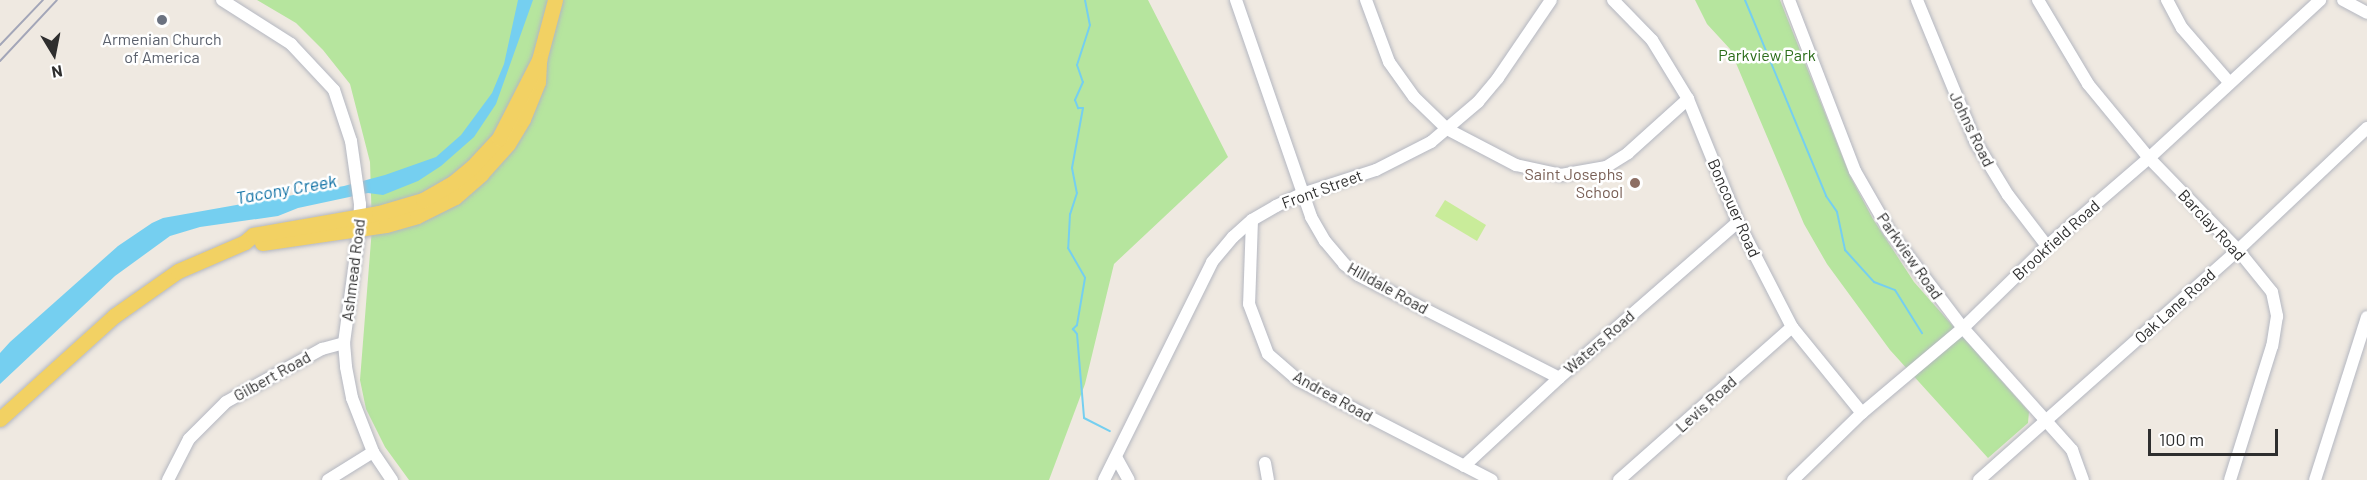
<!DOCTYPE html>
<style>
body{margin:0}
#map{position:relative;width:2367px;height:480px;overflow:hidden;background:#efe9e1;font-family:Barlow,sans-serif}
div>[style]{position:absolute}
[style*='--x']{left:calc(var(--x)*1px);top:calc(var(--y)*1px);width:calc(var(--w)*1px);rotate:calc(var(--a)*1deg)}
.green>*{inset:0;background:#b6e59e}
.pitch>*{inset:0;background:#c9ec9a}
.water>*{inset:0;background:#75cff0}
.stream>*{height:2px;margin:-1px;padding:0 1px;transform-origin:1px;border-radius:1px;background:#75cff0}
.roads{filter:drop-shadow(0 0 2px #b4b7c1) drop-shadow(0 0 2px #b4b7c1)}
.minor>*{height:12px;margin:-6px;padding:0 6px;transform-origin:6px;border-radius:6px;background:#fff}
.major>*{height:15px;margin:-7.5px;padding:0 7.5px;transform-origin:7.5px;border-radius:7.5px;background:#f2d163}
.rail>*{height:2px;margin:-1px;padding:0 1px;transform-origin:1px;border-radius:1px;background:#a3a6b8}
.dots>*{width:16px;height:16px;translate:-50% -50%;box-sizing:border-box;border:3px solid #fff;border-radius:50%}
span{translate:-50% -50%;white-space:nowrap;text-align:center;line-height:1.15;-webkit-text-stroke:5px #fff;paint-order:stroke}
.worship-label{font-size:16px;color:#5b616d}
.park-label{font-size:16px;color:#2c6e1b}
.street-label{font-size:16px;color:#2e2e2e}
.education-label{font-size:16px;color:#785e54}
.right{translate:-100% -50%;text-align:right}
.water-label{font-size:18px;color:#0d6fa3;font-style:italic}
.north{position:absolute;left:24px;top:24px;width:60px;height:60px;-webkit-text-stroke:4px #fff;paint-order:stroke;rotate:170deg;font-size:16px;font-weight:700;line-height:24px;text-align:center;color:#2e2e2e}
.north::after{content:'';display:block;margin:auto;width:21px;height:27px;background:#2e2e2e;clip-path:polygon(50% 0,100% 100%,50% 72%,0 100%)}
.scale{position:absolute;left:2148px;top:429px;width:130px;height:27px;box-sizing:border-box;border:3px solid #2e2e2e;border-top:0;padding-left:8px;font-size:18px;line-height:21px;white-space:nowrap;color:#2e2e2e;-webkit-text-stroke:4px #fff;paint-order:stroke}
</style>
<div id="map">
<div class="green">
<div style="clip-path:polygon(257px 0,1148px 0,1228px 157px,1114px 264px,1085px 384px,1049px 480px,409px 480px,385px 447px,366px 409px,360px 380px,372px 228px,370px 162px,350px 84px,323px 50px,296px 23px)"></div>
<div style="clip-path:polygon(1695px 0,1780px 0,1850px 176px,1873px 219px,1914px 282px,2029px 412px,2028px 423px,1988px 458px,1890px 350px,1827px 264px,1804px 224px,1730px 49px,1707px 24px)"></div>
</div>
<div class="pitch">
<div style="clip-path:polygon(1445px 200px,1486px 225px,1477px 241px,1435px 216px)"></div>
</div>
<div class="water">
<div style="clip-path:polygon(518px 0,533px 0,496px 104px,474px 137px,441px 166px,418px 181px,383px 195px,368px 193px,298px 208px,278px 216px,200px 227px,170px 236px,115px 276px,0 384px,0 353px,10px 342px,118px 246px,152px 223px,163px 218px,344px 186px,385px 175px,436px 157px,461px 135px,492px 93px,504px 64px)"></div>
</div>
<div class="stream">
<div style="--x:1085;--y:0;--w:25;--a:79"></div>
<div style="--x:1090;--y:25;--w:42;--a:108"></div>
<div style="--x:1077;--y:65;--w:18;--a:71"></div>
<div style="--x:1083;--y:82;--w:20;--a:114"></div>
<div style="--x:1075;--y:100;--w:9;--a:69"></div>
<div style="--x:1078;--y:108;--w:5;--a:0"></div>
<div style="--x:1083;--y:108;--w:61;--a:100.4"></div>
<div style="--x:1072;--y:168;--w:25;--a:79"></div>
<div style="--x:1077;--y:193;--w:22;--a:108"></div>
<div style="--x:1070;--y:214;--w:34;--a:93"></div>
<div style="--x:1068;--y:248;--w:34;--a:60"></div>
<div style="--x:1085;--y:278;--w:48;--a:99.7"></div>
<div style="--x:1077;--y:325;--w:6;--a:135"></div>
<div style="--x:1073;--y:329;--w:6;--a:51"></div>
<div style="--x:1077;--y:334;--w:84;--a:85.2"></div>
<div style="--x:1084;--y:418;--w:29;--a:27"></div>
<div style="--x:1745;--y:0;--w:212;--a:67.5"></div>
<div style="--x:1826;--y:196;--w:19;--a:55"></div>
<div style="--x:1837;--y:212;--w:39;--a:78"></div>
<div style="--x:1845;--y:250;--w:43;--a:47.8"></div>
<div style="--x:1874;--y:282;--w:22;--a:21"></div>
<div style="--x:1895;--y:290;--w:51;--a:57.9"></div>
</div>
<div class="roads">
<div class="minor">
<div style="--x:222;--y:0;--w:82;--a:32.5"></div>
<div style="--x:291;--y:44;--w:63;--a:46.9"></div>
<div style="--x:334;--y:90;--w:54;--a:71.6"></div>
<div style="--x:351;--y:141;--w:64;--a:81.9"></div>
<div style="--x:360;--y:204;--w:28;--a:92"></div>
<div style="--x:359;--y:232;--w:112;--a:97.7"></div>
<div style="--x:344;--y:343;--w:24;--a:85"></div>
<div style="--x:346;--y:367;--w:32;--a:79"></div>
<div style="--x:352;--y:398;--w:58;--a:68.7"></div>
<div style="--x:373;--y:452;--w:34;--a:56"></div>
<div style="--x:1236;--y:0;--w:230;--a:70.9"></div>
<div style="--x:1311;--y:217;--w:28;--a:60"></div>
<div style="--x:1325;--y:241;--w:30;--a:50"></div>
<div style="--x:1344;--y:264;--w:18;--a:38"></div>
<div style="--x:1358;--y:275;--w:226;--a:27.1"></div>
<div style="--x:1366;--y:0;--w:66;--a:69.6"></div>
<div style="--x:1389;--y:62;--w:43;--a:54.5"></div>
<div style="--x:1414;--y:97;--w:46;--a:44.1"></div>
<div style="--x:1447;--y:129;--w:78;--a:27.6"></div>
<div style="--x:1516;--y:165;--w:46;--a:12.5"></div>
<div style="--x:1561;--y:175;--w:46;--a:-10.1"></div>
<div style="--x:1606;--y:167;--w:26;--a:-32"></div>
<div style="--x:1628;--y:153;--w:81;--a:-42"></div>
<div style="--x:1613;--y:0;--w:56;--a:45.7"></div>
<div style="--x:1652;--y:40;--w:69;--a:58.6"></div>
<div style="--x:1688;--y:99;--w:133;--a:67.9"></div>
<div style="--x:1738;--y:222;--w:118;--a:62.8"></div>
<div style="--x:1792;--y:327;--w:111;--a:50.9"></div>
<div style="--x:1789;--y:0;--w:183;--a:68.9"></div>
<div style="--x:1855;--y:171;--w:70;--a:60.2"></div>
<div style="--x:1890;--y:232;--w:121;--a:52.8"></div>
<div style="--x:1963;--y:328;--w:164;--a:48.2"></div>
<div style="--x:2072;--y:450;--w:32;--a:70"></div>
<div style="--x:1917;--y:0;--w:152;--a:67.6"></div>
<div style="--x:1975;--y:141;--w:63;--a:58.6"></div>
<div style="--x:2008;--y:195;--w:64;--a:52.6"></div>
<div style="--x:2038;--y:0;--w:98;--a:59.2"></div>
<div style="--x:2088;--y:84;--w:96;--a:50.5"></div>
<div style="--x:2149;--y:158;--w:128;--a:45.9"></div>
<div style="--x:2238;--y:250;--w:54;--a:51"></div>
<div style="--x:2272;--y:292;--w:25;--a:78"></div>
<div style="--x:2277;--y:316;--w:30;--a:99"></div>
<div style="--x:2272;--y:346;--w:140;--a:107.4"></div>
<div style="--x:2167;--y:0;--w:32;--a:62"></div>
<div style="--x:2182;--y:28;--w:72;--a:49"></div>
<div style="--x:2343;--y:0;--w:27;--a:28"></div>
<div style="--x:1252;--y:220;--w:84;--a:92"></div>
<div style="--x:1249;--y:304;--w:53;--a:69.2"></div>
<div style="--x:1268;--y:354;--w:40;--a:41"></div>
<div style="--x:1298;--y:380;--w:218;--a:27.3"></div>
<div style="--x:1116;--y:457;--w:26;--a:61"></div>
<div style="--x:1265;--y:463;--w:17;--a:80"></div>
<div style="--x:1464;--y:466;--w:129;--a:-42.8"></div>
<div style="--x:1559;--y:378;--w:237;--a:-41.1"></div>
<div style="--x:168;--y:480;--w:46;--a:-62.9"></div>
<div style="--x:189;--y:439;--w:52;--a:-45"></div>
<div style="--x:226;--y:402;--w:110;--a:-28.9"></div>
<div style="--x:322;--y:349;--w:23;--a:-15"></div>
<div style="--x:328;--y:480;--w:53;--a:-31.9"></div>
<div style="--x:1104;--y:480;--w:243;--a:-63.6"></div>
<div style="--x:1212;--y:262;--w:33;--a:-50"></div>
<div style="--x:1233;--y:237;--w:25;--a:-42"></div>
<div style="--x:1252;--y:220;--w:28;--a:-30"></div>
<div style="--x:1276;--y:206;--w:29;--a:-25"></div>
<div style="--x:1302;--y:194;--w:78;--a:-18"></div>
<div style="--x:1376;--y:170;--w:62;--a:-27"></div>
<div style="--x:1431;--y:142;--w:62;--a:-40.4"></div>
<div style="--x:1478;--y:102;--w:31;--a:-50"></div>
<div style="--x:1498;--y:78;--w:94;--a:-55.8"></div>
<div style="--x:1619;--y:480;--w:231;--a:-41.5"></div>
<div style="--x:1793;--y:480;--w:96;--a:-44.2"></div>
<div style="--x:1862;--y:413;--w:132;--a:-40.1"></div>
<div style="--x:1963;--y:328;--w:117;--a:-44.3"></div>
<div style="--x:2047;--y:246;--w:135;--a:-40.8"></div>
<div style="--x:2149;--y:158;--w:233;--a:-42.7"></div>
<div style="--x:1979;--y:480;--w:346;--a:-41.6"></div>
<div style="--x:2238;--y:250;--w:178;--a:-43.4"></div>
<div style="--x:2315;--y:480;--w:171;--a:-72.3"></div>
</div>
<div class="major">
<div style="--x:262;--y:243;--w:125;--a:-8.3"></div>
<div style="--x:386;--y:225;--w:32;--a:-16"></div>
<div style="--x:417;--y:216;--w:42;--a:-26.6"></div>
<div style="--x:455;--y:197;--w:35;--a:-41"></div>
<div style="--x:481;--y:174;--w:40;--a:-48"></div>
<div style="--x:508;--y:144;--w:29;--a:-59"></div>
<div style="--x:523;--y:119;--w:40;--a:-68"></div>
<div style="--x:538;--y:82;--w:22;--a:-87"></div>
<div style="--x:539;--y:60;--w:62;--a:-75.1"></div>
<div style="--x:0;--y:419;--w:154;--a:-42.1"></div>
<div style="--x:114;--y:316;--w:78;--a:-35.1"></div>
<div style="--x:178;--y:271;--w:73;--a:-23.4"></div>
<div style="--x:245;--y:242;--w:11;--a:-41"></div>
<div style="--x:253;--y:235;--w:128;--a:-9.9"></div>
<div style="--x:379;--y:213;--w:46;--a:-16.5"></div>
<div style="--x:423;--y:200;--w:36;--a:-30"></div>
<div style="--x:454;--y:182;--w:23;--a:-40"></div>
<div style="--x:472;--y:167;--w:40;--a:-47"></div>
<div style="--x:499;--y:138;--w:88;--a:-62.9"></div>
</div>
</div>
<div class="rail">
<div style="--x:0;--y:45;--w:62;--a:-46.3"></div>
<div style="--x:0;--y:61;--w:83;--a:-46.9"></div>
</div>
<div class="dots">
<div style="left:162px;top:20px;background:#6b7280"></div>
<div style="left:1635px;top:183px;background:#8d6e63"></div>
</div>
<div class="worship-label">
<span style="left:162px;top:48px">Armenian Church<br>of America</span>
</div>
<div class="park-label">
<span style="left:1767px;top:55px">Parkview Park</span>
</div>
<div class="street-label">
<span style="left:1972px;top:129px;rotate:64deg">Johns Road</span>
<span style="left:1322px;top:189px;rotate:-20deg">Front Street</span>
<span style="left:1734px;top:208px;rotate:66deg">Boncouer Road</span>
<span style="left:2212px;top:225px;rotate:47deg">Barclay Road</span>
<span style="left:2056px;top:240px;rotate:-42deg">Brookfield Road</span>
<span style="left:1910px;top:256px;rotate:55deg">Parkview Road</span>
<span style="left:353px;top:270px;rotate:-83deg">Ashmead Road</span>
<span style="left:1388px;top:288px;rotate:29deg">Hilldale Road</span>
<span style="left:2175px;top:306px;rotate:-42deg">Oak Lane Road</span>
<span style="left:1599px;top:342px;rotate:-41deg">Waters Road</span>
<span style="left:272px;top:376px;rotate:-29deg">Gilbert Road</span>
<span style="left:1333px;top:396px;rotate:29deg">Andrea Road</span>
<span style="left:1706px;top:404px;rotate:-42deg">Levis Road</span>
</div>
<div class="education-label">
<span class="right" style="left:1623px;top:183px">Saint Josephs<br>School</span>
</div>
<div class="water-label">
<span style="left:286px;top:189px;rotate:-10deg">Tacony Creek</span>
</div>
<div class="north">N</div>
<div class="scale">100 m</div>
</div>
